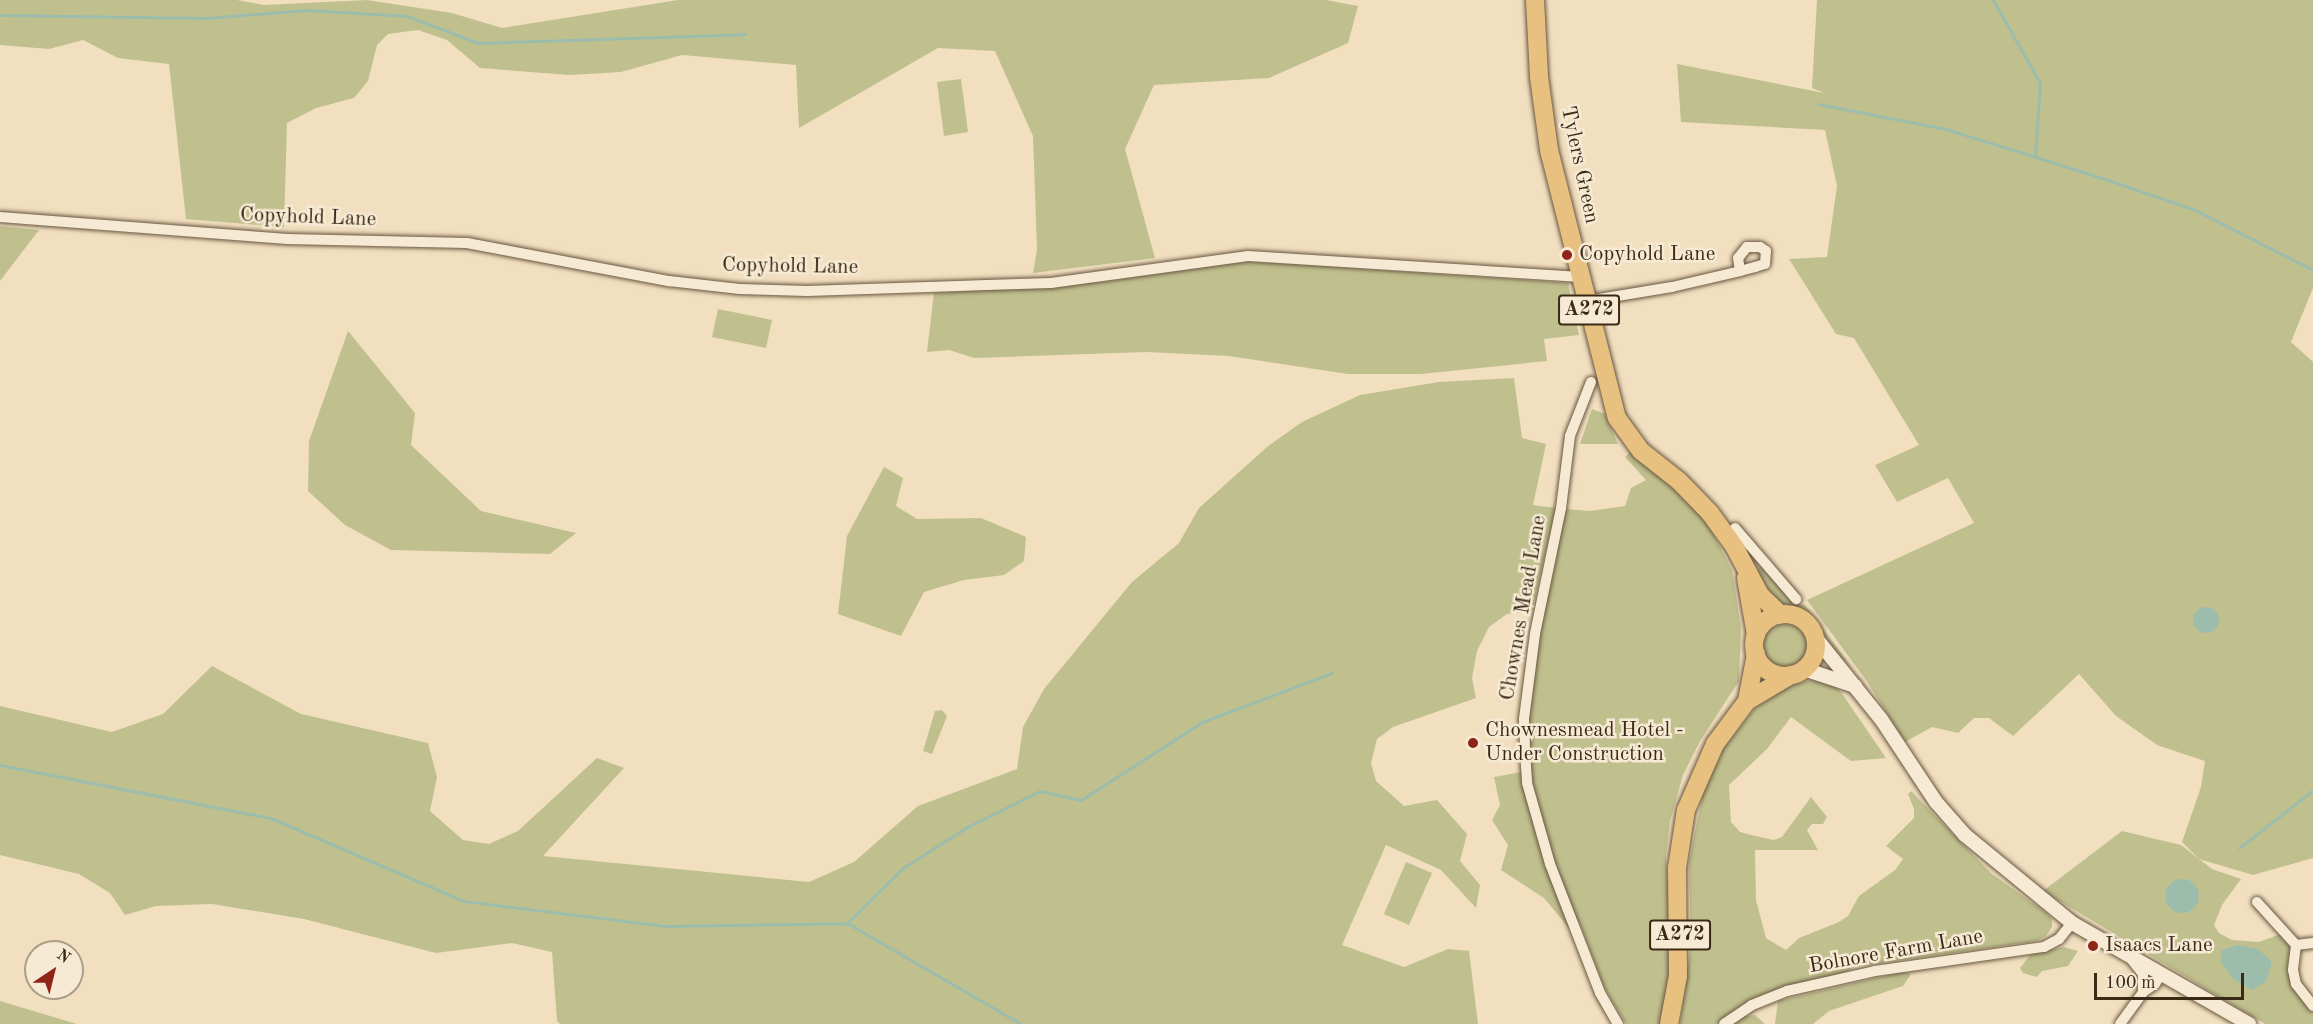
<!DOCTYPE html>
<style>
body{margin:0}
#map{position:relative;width:2313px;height:1024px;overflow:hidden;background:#f1dfbf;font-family:"Old Standard TT",serif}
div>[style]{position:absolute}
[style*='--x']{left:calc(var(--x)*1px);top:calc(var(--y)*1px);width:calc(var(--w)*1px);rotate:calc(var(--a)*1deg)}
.green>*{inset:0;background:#c0c08e}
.round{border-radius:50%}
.water>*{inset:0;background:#9cbdac}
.stream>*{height:3px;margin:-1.5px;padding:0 1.5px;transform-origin:1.5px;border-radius:1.5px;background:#9cbdac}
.roads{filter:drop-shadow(0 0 2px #685640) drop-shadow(0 0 2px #685640)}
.street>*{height:10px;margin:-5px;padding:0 5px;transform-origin:5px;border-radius:5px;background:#f6ead5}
.secondary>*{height:14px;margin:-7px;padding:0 7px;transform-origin:7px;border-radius:7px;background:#f6ead5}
.highway>*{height:18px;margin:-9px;padding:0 9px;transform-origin:9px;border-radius:9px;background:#e8c080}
.highway>.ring{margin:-9px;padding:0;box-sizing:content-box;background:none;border:18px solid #e8c080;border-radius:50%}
.dots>*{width:16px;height:16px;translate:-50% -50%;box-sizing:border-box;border:3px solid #f6ead5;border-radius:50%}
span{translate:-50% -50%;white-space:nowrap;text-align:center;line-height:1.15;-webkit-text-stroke:5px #f6ead5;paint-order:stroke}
.shield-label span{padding:2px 4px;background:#f6ead5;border:2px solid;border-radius:4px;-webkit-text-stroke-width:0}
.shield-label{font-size:20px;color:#3a2915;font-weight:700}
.street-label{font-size:21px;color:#3a2915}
.poi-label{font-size:21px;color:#3a2915}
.left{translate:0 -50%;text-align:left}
.north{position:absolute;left:24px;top:940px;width:60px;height:60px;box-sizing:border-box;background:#f6ead5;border:2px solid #ab9d88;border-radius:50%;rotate:35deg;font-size:16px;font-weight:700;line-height:24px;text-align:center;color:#3a2915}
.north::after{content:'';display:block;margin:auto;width:21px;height:27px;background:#8f2418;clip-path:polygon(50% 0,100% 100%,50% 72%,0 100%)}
.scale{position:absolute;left:2094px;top:973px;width:150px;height:27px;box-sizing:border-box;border:3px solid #3a2915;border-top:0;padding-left:8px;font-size:18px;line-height:21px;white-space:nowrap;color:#3a2915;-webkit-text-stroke:4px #f6ead5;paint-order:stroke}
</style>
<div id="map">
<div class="green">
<div style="clip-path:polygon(0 0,237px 0,264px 5px,367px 0,452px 13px,502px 28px,678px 0,1326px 0,1358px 6px,1348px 43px,1269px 78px,1154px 85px,1125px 149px,1155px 258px,1033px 273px,1037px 249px,1033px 136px,995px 51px,938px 48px,799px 128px,796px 65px,682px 55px,621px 72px,569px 75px,480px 68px,447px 40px,418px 30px,388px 34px,377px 45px,368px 81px,354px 98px,316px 108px,287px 123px,284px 227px,186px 219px,169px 64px,118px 58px,83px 40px,49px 49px,0 45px)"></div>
<div style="clip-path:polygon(1817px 0,2313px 0,2313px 288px,2291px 342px,2313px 362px,2313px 858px,2253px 875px,2199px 859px,2182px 842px,2201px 787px,2205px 761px,2157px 745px,2116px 716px,2079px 674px,2013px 736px,1989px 718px,1974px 718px,1958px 733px,1932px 727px,1905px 742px,1866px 680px,1807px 600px,1974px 523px,1948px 478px,1897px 502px,1875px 465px,1919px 445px,1854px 338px,1836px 334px,1789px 259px,1827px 257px,1837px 186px,1825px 130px,1681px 122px,1677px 64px,1824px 93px,1812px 88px)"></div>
<div style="clip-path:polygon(961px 79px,968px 132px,944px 136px,937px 82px)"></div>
<div style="clip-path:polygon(0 226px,39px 230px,0 281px)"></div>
<div style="clip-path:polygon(1248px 261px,1568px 283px,1579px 335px,1544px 339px,1547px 361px,1421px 374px,1348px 374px,1229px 356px,1146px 352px,974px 358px,949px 350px,927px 352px,934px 293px,1103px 282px)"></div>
<div style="clip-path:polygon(718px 309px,772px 320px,766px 348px,712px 337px)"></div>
<div style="clip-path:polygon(348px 331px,415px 413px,411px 445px,481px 511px,576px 533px,550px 554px,391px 550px,345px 525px,308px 491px,309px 441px)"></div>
<div style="clip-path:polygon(1514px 378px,1522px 438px,1546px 444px,1533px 505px,1556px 508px,1532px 611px,1507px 614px,1489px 627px,1477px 651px,1472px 678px,1476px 698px,1393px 727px,1377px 739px,1371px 763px,1376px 781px,1404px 806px,1437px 800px,1467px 834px,1460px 861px,1480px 885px,1476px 908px,1441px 870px,1386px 845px,1342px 945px,1404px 967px,1448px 949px,1469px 951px,1478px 1024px,560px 1024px,557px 1021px,552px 952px,512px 943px,436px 953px,304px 919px,212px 904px,156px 906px,125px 915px,110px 893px,79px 874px,0 855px,0 706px,112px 732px,163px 714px,212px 666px,301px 714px,428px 743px,437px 777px,430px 811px,463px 840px,489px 844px,518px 831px,597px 758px,624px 768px,543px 856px,809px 882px,854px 862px,918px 806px,1017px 769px,1023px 727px,1044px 689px,1132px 582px,1179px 543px,1199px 508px,1267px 447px,1302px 422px,1360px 395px,1439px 382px)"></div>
<div style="clip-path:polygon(1592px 409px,1605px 414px,1618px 444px,1580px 444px)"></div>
<div style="clip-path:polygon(1630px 452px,1676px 487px,1704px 516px,1732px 570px,1741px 628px,1739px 681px,1700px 741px,1683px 775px,1670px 821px,1666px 855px,1672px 956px,1660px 1024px,1626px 1024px,1604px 987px,1581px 926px,1573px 933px,1544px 898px,1501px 870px,1508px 845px,1492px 820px,1500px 805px,1494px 777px,1522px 772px,1540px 635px,1566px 509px,1590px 511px,1625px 506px,1631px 488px,1646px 480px,1625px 457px)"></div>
<div style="clip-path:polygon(884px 467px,903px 478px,896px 506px,917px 519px,981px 518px,1026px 537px,1024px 561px,1004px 575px,964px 580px,924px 592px,901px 636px,838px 614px,847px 536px)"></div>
<div style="clip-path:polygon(1762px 566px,1797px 604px,1805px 605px,1853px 669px,1833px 649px,1809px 615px,1768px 597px,1756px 570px)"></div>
<div class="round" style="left:1763px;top:624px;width:44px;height:44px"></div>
<div style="clip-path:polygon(1811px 680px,1834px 685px,1841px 692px,1886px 758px,1851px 761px,1791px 717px,1767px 749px,1729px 785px,1731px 822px,1740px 832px,1751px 835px,1774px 840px,1782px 837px,1811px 797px,1827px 817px,1823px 824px,1812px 824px,1807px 830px,1818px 850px,1755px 850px,1756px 900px,1766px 938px,1786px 950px,1799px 938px,1839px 922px,1848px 916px,1859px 896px,1895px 870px,1903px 859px,1886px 846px,1914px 818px,1914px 809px,1908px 794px,1911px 791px,1992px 874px,2044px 911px,2052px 919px,2052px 927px,2046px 936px,2036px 941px,1854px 967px,1845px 973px,1775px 990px,1763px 995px,1745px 1016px,1755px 1015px,1765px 1024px,1680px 1024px,1691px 944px,1689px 863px,1703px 792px,1724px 748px,1755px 708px,1788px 686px)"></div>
<div style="clip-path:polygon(942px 710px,947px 716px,932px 754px,923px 751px,935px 711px)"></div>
<div style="clip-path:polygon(2122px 831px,2181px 845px,2212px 869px,2241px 879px,2222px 905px,2214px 925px,2219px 933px,2232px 940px,2259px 942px,2281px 934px,2292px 949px,2289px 964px,2313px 1012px,2313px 1024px,2265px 1024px,2043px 891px)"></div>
<div style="clip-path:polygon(1406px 862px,1432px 873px,1409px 925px,1384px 914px)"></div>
<div style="clip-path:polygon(2064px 947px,2078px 951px,2068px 966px,2042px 971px,2037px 977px,2023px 973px,2020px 968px,2031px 954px)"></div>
<div style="clip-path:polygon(1902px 972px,1911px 974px,1903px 986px,1829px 1011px,1813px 1024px,1775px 1024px,1778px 1001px)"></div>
<div style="clip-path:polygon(0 1001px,77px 1024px,0 1024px)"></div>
</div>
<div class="water">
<div class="round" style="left:2193px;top:607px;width:26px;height:26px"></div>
<div class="round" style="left:2165px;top:879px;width:34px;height:34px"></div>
<div style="clip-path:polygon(2239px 945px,2258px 949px,2272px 962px,2266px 982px,2252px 990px,2233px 979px,2221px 962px,2221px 950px)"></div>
</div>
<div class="stream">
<div style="--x:1993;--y:0;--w:95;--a:60.5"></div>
<div style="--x:2040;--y:83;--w:73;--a:93.9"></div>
<div style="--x:0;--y:15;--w:207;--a:0.8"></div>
<div style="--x:207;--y:18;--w:100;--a:-4.6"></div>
<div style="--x:307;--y:10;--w:100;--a:3.4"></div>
<div style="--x:407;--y:16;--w:76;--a:20.8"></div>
<div style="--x:478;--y:43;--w:267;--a:-1.9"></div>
<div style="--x:1818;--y:104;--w:130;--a:11.1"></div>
<div style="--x:1946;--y:129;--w:157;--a:17.4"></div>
<div style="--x:2096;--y:176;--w:102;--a:18.8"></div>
<div style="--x:2193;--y:209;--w:135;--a:26.9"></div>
<div style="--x:0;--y:765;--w:276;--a:11.1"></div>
<div style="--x:271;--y:818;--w:210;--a:23.3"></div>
<div style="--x:464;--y:901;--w:203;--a:7.1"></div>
<div style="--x:665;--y:926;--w:182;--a:-0.9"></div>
<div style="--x:847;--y:923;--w:201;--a:30.1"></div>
<div style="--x:2239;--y:848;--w:94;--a:-38.1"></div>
<div style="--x:847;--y:923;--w:78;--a:-44.5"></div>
<div style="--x:903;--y:868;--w:76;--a:-32.6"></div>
<div style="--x:967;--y:827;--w:81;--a:-26.3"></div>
<div style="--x:1040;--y:791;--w:42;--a:12.4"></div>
<div style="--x:1081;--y:800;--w:144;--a:-32.8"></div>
<div style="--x:1202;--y:722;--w:139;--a:-20.7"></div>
</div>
<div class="roads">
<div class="street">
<div style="--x:0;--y:217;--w:288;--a:4.4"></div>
<div style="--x:287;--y:239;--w:180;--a:1.3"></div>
<div style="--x:467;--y:243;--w:206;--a:10.7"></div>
<div style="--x:669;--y:281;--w:71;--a:6.4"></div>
<div style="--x:740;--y:289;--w:67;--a:1.7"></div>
<div style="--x:807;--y:291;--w:244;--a:-1.9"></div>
<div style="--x:1051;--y:283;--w:199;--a:-7.8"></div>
<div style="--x:1248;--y:256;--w:334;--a:3.6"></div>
<div style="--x:1587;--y:301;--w:86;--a:-9.4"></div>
<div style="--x:1672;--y:287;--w:70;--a:-13.2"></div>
<div style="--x:1740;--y:271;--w:16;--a:-15"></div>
<div style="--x:1755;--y:267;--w:10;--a:-17"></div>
<div style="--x:1765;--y:264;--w:13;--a:-86"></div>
<div style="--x:1766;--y:251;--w:7;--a:-146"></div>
<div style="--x:1760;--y:247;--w:13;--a:180"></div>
<div style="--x:1747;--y:247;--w:14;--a:129"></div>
<div style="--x:1738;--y:258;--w:13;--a:81"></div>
<div style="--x:1591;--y:382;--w:58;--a:111.3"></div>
<div style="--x:1570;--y:436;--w:73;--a:97.1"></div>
<div style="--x:1561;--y:508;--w:129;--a:101.7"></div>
<div style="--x:1535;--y:634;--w:86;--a:97.4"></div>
<div style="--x:1524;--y:719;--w:33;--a:88"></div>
<div style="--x:1525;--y:752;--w:31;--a:86"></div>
<div style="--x:1527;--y:783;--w:84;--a:74.1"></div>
<div style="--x:1550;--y:864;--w:138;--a:68.8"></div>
<div style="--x:1600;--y:993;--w:36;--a:60"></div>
<div style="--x:1735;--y:528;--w:94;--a:49.3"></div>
<div style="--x:2257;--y:902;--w:58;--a:47.8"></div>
<div style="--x:2313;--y:943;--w:17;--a:173"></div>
<div style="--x:2296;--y:945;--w:25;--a:97"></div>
<div style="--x:2293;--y:970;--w:14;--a:78"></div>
<div style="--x:2296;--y:984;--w:28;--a:52"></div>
<div style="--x:2143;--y:992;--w:14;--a:-34"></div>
<div style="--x:2155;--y:984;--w:12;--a:-59"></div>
<div style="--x:1724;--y:1024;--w:34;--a:-34"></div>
<div style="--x:1752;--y:1005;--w:38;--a:-22"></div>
<div style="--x:1787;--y:991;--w:90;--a:-12.8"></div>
<div style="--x:1875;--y:971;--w:171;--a:-8.1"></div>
<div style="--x:2044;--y:947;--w:17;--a:-28"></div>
<div style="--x:2059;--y:939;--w:21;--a:-51"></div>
<div style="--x:2120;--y:1024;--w:39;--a:-54"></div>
<div style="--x:2143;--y:992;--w:18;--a:-90"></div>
<div style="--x:2143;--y:974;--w:18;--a:-128"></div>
</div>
<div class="secondary">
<div style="--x:1815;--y:637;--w:105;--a:51.2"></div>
<div style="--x:1881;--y:719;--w:100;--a:56.5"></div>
<div style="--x:1936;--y:802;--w:44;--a:48.7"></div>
<div style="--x:1965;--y:835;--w:139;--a:39.4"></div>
<div style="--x:2072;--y:923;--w:204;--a:29.7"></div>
<div style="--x:1804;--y:669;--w:54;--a:18.4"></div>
</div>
<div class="highway">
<div style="--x:1535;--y:0;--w:77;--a:87"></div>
<div style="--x:1539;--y:77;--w:74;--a:82.2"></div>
<div style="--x:1549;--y:150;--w:276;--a:75.8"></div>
<div style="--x:1617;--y:418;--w:41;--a:54"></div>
<div style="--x:1641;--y:451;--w:48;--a:38.3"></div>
<div style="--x:1679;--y:481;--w:45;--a:45.9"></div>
<div style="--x:1710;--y:513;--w:41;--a:54"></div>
<div style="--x:1734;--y:546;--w:55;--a:62"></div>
<div style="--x:1760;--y:595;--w:28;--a:44"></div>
<div style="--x:1746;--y:578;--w:58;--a:80"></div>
<div class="ring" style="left:1754px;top:614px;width:44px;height:44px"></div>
<div style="--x:1747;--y:701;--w:51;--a:-30.6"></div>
<div style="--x:1669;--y:1024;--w:49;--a:-79.4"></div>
<div style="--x:1678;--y:976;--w:108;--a:-90.5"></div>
<div style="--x:1677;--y:868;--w:59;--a:-81.2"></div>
<div style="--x:1686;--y:810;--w:72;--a:-66.3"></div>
<div style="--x:1715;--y:744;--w:54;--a:-53.3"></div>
<div style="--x:1747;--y:701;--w:48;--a:-79.2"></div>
</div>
</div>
<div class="dots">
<div style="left:1567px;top:255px;background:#8f2418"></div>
<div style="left:1473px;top:743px;background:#8f2418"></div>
<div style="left:2093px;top:946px;background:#8f2418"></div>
</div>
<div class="shield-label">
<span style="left:1589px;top:310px">A272</span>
<span style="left:1680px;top:935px">A272</span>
</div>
<div class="street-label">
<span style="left:1579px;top:165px;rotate:78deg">Tylers Green</span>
<span style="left:308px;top:218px;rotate:2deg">Copyhold Lane</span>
<span style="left:790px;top:267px;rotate:1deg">Copyhold Lane</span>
<span style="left:1524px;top:608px;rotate:-80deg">Chownes Mead Lane</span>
<span style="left:1896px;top:952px;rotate:-10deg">Bolnore Farm Lane</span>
</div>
<div class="poi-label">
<span class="left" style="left:1579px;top:255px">Copyhold Lane</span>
<span class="left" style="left:1485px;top:743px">Chownesmead Hotel -<br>Under Construction</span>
<span class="left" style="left:2105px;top:946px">Isaacs Lane</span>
</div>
<div class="north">N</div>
<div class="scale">100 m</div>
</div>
